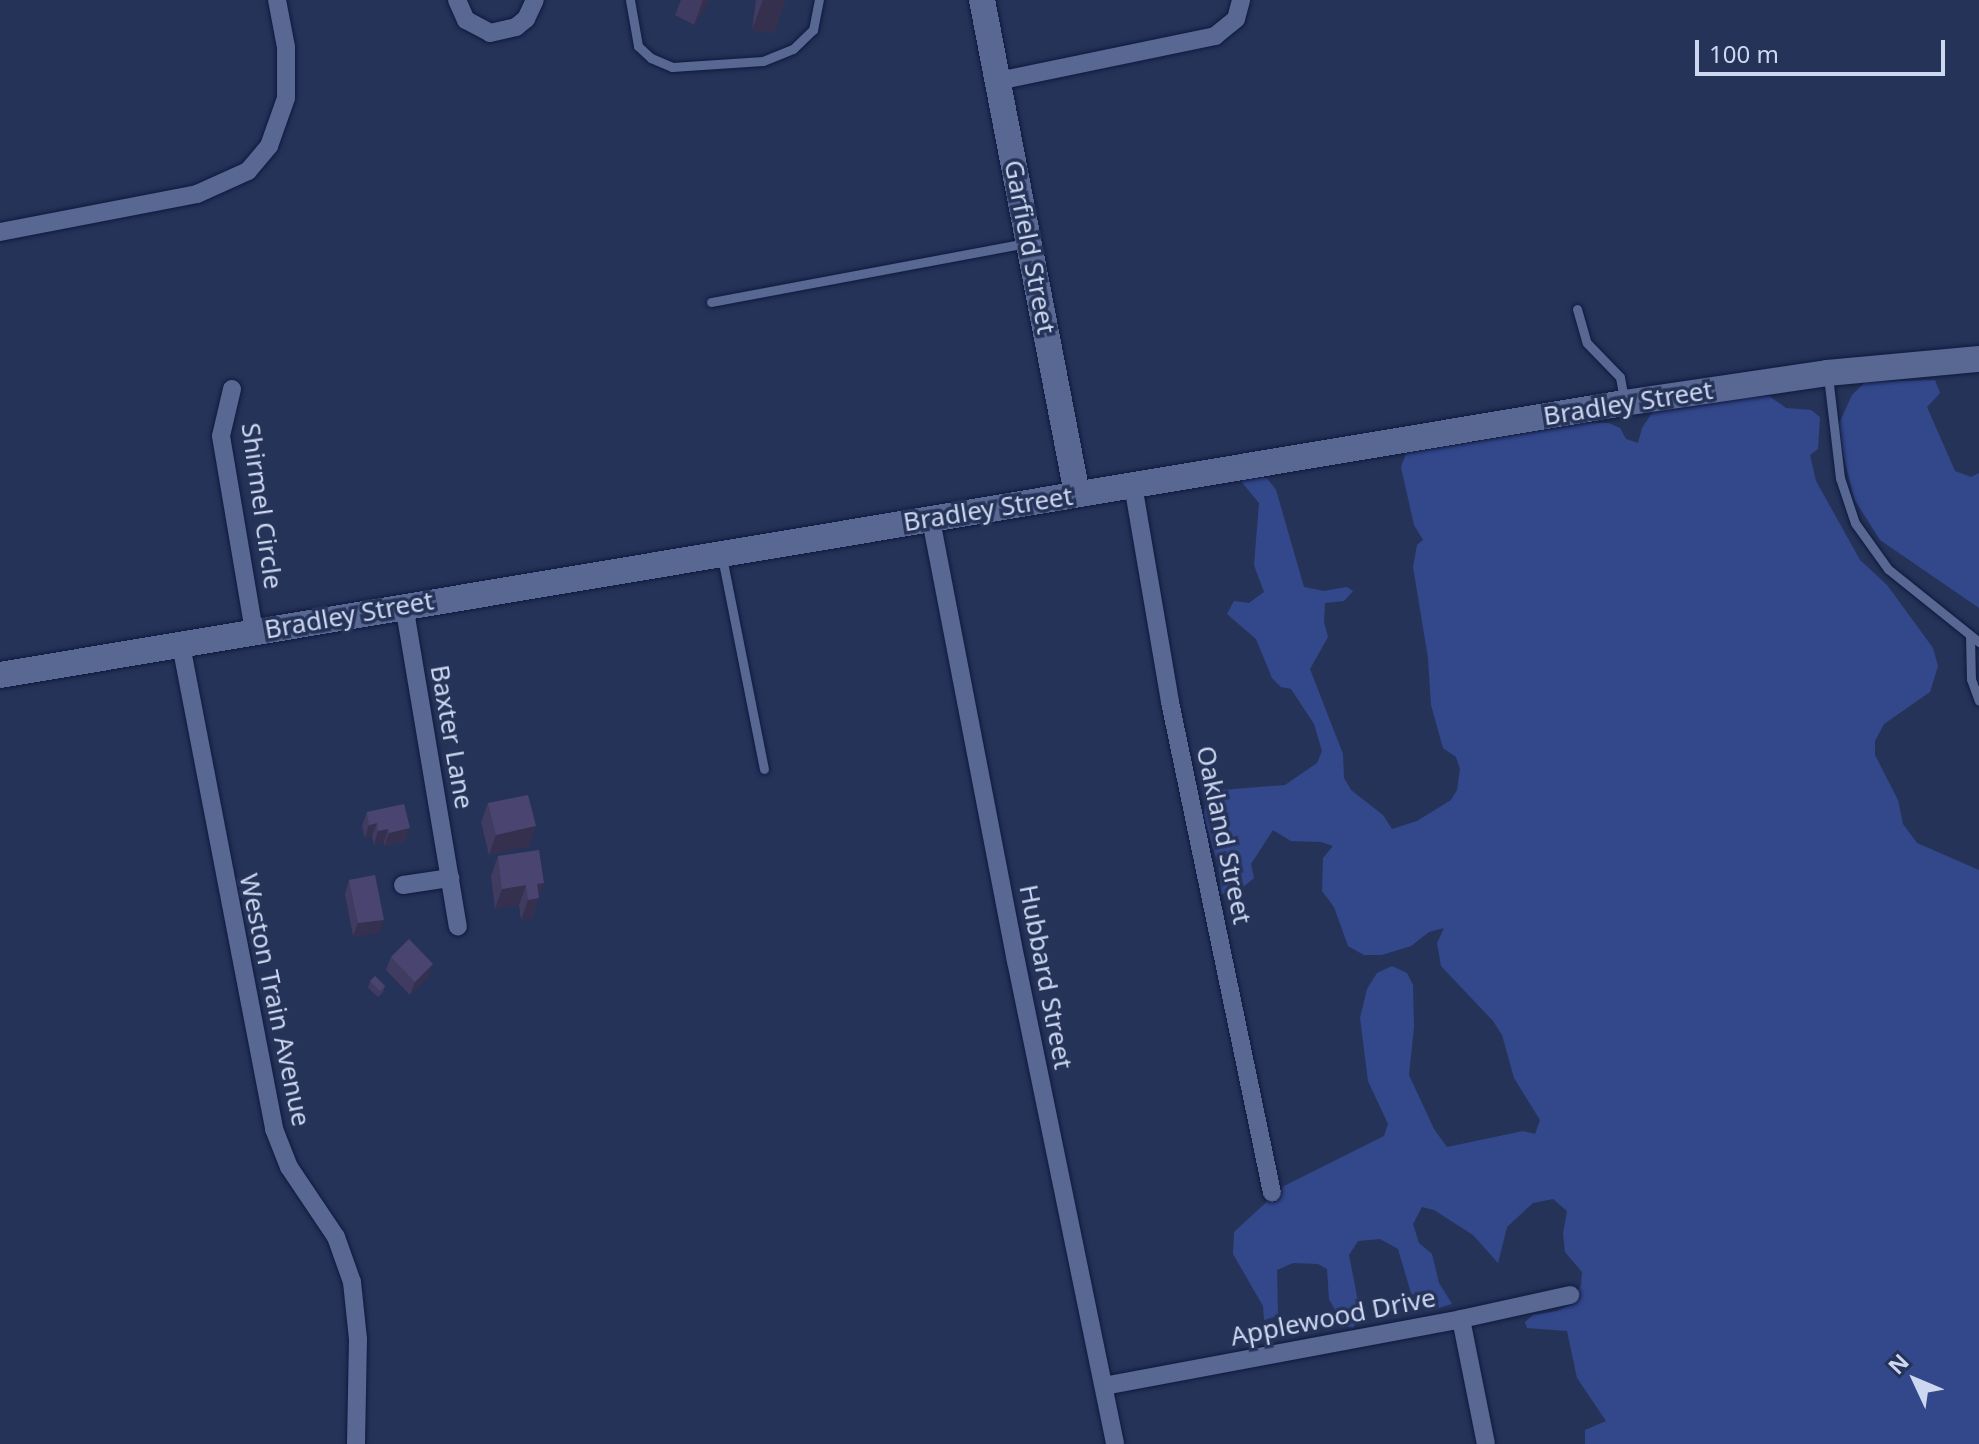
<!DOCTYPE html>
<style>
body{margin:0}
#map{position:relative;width:1979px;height:1444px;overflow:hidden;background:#263359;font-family:"Noto Sans",sans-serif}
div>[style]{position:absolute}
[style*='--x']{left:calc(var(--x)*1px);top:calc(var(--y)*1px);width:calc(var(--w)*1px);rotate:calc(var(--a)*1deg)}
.green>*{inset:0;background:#33488b}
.roads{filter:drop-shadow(0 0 2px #0f193d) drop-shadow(0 0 2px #0f193d)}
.lane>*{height:9px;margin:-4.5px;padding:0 4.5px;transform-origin:4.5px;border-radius:4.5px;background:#586892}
.street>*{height:18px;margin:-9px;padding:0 9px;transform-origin:9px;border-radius:9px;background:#586892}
.secondary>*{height:26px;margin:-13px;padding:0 13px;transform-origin:13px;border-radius:13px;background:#586892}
.wall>*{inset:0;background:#403b60}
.shaded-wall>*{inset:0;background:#34304e}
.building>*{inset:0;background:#4a4570}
span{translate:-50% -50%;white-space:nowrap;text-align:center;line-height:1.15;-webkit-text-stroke:7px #263359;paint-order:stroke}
.street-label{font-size:26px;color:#cdd7ef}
.north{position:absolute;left:1875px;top:1340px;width:80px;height:80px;-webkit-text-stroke:6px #263359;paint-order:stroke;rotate:314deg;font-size:22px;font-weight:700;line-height:32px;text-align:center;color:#cdd7ef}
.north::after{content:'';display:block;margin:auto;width:28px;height:36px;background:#cdd7ef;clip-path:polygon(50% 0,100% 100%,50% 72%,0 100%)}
.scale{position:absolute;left:1695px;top:40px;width:250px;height:36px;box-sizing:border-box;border:4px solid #cdd7ef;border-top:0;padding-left:10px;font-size:24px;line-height:28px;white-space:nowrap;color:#cdd7ef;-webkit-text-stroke:6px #263359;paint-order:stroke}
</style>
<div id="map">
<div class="green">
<div style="clip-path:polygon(1935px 380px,1940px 393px,1927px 407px,1955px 471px,1971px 477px,1979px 473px,1979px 608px,1880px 540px,1854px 499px,1837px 428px,1852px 395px,1865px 382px)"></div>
<div style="clip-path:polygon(1769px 396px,1786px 408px,1811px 410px,1820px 417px,1818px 449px,1810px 455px,1816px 481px,1860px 560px,1887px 585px,1933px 648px,1938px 666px,1930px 692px,1884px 724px,1875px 741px,1875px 755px,1898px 800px,1903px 824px,1917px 843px,1979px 870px,1979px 1444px,1585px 1444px,1585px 1430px,1606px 1421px,1577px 1378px,1567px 1331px,1527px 1328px,1525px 1322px,1533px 1315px,1557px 1311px,1573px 1304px,1581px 1285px,1582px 1272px,1565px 1252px,1563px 1234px,1567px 1211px,1553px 1199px,1533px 1203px,1507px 1227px,1498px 1263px,1473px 1235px,1434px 1210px,1422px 1207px,1413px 1224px,1419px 1243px,1432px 1254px,1439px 1283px,1452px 1304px,1435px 1309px,1411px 1293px,1398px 1249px,1380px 1239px,1358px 1241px,1349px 1255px,1361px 1317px,1353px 1328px,1343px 1325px,1329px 1299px,1327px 1269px,1318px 1264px,1293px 1263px,1277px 1270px,1278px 1316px,1264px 1320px,1263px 1306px,1233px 1254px,1234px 1232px,1284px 1186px,1384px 1136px,1388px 1124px,1368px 1081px,1360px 1018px,1367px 989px,1377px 973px,1392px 966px,1407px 973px,1413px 985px,1414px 1027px,1409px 1075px,1434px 1129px,1447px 1147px,1523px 1131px,1535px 1134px,1540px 1120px,1514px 1078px,1502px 1035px,1493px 1021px,1441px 966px,1437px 943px,1444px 928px,1429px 932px,1411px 946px,1382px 955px,1364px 955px,1348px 946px,1334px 907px,1322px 891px,1323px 858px,1333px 846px,1321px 842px,1291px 841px,1273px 830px,1251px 864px,1254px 878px,1236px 893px,1221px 894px,1219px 868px,1203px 815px,1207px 801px,1221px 790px,1285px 785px,1317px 763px,1322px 751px,1314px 724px,1291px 689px,1281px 687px,1272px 678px,1256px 639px,1227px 614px,1234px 601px,1249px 603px,1264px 592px,1254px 565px,1259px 503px,1240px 480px,1250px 475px,1267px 478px,1276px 490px,1304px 587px,1324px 591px,1347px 587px,1353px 591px,1344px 601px,1325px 603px,1324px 622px,1328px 637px,1310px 669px,1343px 754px,1344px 778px,1351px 790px,1383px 815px,1392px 829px,1417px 821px,1451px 800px,1457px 790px,1460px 769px,1456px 757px,1443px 748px,1431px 705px,1428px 658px,1413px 567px,1417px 545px,1423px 540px,1414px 525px,1401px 467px,1407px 451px,1458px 441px,1476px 442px,1495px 433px,1545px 425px,1589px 423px,1609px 423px,1620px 428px,1626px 439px,1638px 443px,1642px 428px,1654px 410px,1706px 400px)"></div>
</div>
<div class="roads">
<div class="lane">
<div style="--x:630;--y:0;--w:47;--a:80.1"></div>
<div style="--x:638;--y:46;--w:18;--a:43"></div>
<div style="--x:651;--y:58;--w:23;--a:23"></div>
<div style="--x:672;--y:67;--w:91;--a:-3.8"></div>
<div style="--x:763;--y:61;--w:32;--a:-22"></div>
<div style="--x:793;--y:49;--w:28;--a:-44"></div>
<div style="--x:813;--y:30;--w:31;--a:-79"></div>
<div style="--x:711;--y:302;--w:319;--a:-10.6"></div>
<div style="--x:1577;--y:309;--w:35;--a:74"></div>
<div style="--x:1587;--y:343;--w:47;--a:45.9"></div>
<div style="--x:1620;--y:377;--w:23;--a:80"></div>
<div style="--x:1828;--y:376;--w:103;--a:83.3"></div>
<div style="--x:1840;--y:478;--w:47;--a:71.6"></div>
<div style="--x:1855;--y:523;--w:57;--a:54.3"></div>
<div style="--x:1888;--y:569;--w:117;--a:38.7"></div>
<div style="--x:722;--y:557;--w:216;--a:78.8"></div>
<div style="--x:1970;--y:636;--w:43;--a:88.7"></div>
<div style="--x:1971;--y:679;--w:23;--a:70"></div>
</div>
<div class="street">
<div style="--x:457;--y:0;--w:22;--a:66"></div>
<div style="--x:466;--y:20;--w:27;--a:28"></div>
<div style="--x:490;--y:33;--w:27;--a:-13"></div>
<div style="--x:516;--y:27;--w:13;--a:-39"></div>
<div style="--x:526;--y:19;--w:21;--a:-65"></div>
<div style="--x:998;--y:81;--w:222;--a:-11.7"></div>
<div style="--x:1215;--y:36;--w:27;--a:-39"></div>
<div style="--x:1236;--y:19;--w:20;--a:-75"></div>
<div style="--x:0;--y:232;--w:201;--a:-10.9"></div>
<div style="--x:197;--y:194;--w:56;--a:-24.3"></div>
<div style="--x:248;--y:171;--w:33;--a:-50"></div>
<div style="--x:269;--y:146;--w:51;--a:-70.5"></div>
<div style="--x:286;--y:98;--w:51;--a:-90"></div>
<div style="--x:286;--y:47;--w:48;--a:-100.8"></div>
<div style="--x:232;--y:389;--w:48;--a:103.2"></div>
<div style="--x:221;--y:436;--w:199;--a:80.4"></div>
<div style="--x:1133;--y:485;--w:220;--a:80.3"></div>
<div style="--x:1170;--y:702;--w:501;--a:78.26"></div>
<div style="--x:931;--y:520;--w:449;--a:79.1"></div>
<div style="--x:1016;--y:961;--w:493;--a:78.4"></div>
<div style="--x:404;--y:605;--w:326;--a:80.5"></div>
<div style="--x:181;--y:645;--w:493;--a:79.1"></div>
<div style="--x:274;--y:1129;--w:41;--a:68.5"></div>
<div style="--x:289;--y:1167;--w:84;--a:56.1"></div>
<div style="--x:336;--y:1237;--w:48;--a:70.4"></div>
<div style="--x:352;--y:1282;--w:57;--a:84"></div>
<div style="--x:358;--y:1339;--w:105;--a:91.1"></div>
<div style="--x:403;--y:885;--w:48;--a:-8.5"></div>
<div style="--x:1461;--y:1319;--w:127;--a:78.7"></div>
<div style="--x:1104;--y:1386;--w:363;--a:-10.6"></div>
<div style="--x:1461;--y:1319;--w:112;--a:-12.4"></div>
</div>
<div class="secondary">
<div style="--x:982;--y:0;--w:503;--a:79.11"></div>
<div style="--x:0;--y:675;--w:1647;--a:-9.51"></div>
<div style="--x:1624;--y:403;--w:205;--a:-8.4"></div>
<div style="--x:1827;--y:373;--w:153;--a:-5.3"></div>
</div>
</div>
<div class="wall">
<div style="clip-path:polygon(681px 0,710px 0,694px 25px,675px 15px)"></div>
<div style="clip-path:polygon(756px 0,786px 0,774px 33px,752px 30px)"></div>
<div style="clip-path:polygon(488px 803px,529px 846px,489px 855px,481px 822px)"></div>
<div style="clip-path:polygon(367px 812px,405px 842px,384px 846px,384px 842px,374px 845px,372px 836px,365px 838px,362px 826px)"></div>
<div style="clip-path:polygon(498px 856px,539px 896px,532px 918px,521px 920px,519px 905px,495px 909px,491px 876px)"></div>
<div style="clip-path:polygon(349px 880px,379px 933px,353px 936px,345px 894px)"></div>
<div style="clip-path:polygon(391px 957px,428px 977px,410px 995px,386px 970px)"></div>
<div style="clip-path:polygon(370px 981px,385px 986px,383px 992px,378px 997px,368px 988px)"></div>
</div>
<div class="shaded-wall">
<div style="clip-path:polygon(703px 0,710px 0,694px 25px)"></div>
<div style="clip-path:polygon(763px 0,786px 0,774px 33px,752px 30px)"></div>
<div style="clip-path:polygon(377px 823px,372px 836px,365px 838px,369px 825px)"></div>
<div style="clip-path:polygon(536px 826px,529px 846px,489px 855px,496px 835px)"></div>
<div style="clip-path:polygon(410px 828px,405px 842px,384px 846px,389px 833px)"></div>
<div style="clip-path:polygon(388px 829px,384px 842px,374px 845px,378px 831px)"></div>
<div style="clip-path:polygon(544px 883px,532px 918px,521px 920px,528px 900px,537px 884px)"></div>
<div style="clip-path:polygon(526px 885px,519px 905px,495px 909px,502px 889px)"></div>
<div style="clip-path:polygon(384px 920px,379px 933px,353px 936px,358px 923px)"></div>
<div style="clip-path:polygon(433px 964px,428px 977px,410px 995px,415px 982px)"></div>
</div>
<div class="building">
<div style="clip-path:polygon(528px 795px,536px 826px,496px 835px,488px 803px)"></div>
<div style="clip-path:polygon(404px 804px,410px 828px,389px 833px,388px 829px,378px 831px,377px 823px,369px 825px,367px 812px)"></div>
<div style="clip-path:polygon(539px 850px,544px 883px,537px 884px,539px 898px,528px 900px,526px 885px,502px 889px,498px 856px)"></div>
<div style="clip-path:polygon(375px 875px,384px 920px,358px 923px,349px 880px)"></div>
<div style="clip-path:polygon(409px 939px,433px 964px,415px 982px,391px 957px)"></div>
<div style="clip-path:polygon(375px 976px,385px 986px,380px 991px,370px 981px)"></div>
</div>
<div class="street-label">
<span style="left:1030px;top:247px;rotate:79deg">Garfield Street</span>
<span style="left:1628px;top:403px;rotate:-9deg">Bradley Street</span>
<span style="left:262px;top:506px;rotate:82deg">Shirmel Circle</span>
<span style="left:988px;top:509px;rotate:-9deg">Bradley Street</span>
<span style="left:349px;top:615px;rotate:-10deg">Bradley Street</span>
<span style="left:452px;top:737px;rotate:80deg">Baxter Lane</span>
<span style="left:1224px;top:835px;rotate:78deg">Oakland Street</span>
<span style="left:1046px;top:977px;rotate:79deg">Hubbard Street</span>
<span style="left:275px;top:1000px;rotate:78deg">Weston Train Avenue</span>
<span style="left:1333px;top:1317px;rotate:-11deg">Applewood Drive</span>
</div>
<div class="north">N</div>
<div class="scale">100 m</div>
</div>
